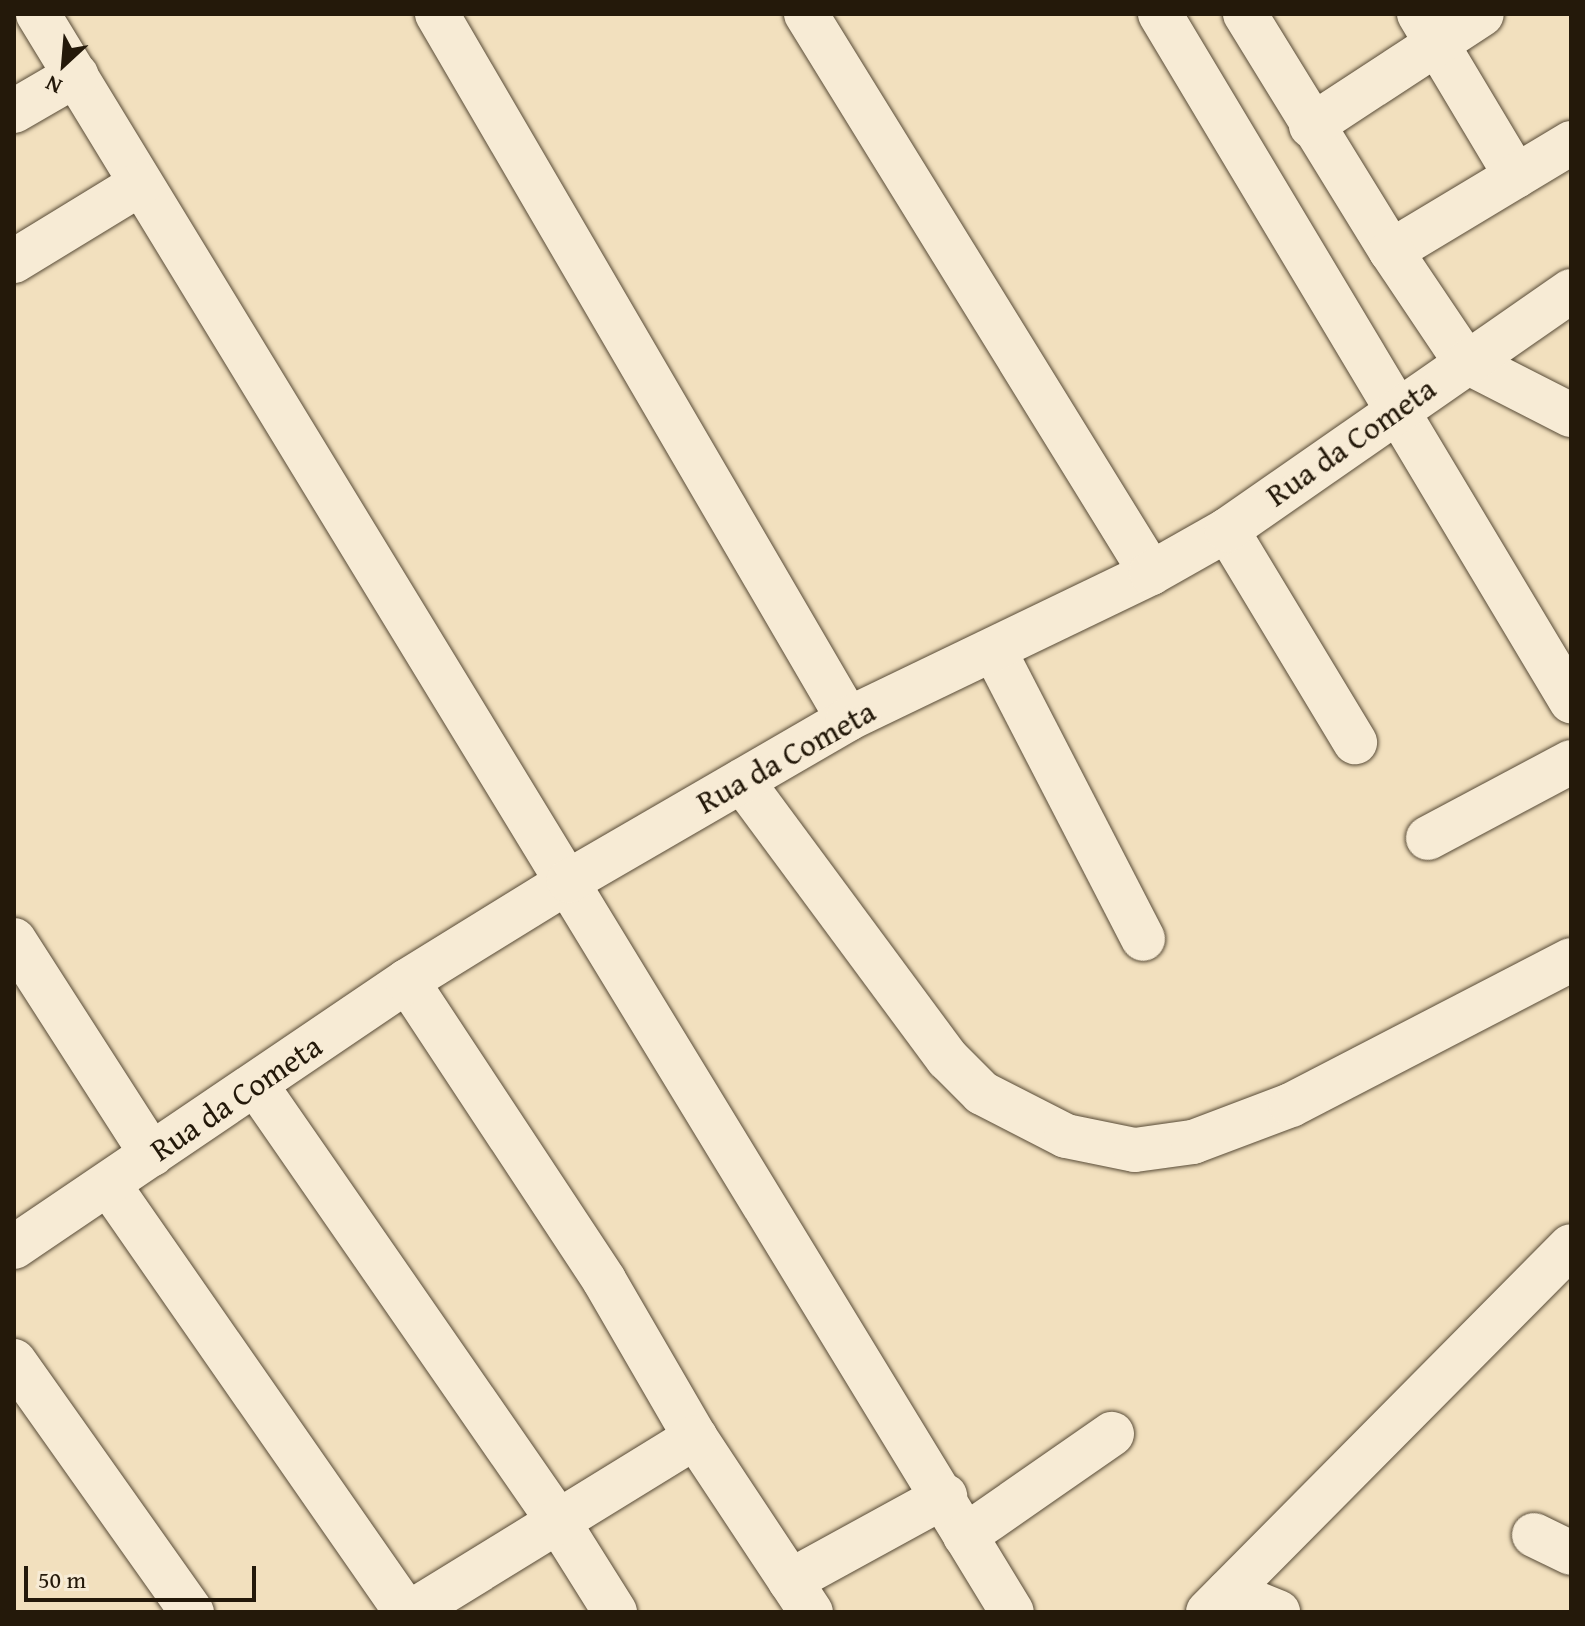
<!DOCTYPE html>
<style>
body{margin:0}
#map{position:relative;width:1585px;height:1626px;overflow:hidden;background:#f2e0be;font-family:"Gentium Book Plus",serif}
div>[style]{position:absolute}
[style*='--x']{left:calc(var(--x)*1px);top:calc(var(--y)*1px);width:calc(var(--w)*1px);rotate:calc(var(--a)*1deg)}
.roads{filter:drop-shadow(0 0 2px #584b37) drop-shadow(0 0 2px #584b37)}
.minor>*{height:44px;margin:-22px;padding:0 22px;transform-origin:22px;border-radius:22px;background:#f7ebd5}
span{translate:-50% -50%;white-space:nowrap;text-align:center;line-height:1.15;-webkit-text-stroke:8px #f7ebd5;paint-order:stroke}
.street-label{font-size:32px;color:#24190a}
.frame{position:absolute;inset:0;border:16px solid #24190a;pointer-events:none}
.north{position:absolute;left:24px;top:24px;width:80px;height:80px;-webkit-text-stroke:6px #f7ebd5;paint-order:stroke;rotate:206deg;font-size:22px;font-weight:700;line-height:32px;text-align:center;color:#24190a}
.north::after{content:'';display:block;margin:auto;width:28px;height:36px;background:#24190a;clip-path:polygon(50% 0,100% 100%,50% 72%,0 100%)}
.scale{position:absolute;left:24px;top:1566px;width:232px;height:36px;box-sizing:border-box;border:4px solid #24190a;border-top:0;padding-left:10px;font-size:24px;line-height:28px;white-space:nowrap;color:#24190a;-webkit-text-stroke:6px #f7ebd5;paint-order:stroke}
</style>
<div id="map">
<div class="roads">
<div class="minor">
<div style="--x:38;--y:14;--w:1871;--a:58.64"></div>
<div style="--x:437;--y:14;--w:816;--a:59.76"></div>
<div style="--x:806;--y:14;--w:657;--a:58.32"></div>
<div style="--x:1160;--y:14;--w:801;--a:59.11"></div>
<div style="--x:1245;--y:14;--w:278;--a:58.4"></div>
<div style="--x:1419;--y:14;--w:189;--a:59.1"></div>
<div style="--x:14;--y:111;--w:72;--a:-30.1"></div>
<div style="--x:1311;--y:126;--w:204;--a:-33.2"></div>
<div style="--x:1571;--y:143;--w:210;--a:149"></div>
<div style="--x:1391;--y:251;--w:133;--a:56.1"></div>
<div style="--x:1465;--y:361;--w:119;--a:27"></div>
<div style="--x:14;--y:261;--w:148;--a:-31.4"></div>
<div style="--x:1227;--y:530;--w:248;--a:58.9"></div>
<div style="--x:994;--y:650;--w:325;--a:62.7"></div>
<div style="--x:742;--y:781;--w:346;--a:53.5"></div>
<div style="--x:948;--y:1059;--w:48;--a:45"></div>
<div style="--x:982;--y:1093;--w:94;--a:27.1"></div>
<div style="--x:1066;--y:1136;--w:70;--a:11.5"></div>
<div style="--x:1135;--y:1150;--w:59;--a:-7.9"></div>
<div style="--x:1193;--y:1142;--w:105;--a:-20.7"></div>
<div style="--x:1291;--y:1105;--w:315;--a:-27.4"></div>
<div style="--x:1428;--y:838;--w:162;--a:-28"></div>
<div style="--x:14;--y:940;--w:255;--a:57.3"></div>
<div style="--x:407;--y:981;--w:358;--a:56.6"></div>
<div style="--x:604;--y:1280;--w:181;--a:59.9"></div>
<div style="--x:695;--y:1437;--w:210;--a:56.5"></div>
<div style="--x:256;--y:1085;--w:527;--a:55.28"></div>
<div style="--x:556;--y:1518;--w:111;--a:57.9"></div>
<div style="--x:109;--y:1185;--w:520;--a:55.18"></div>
<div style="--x:14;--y:1247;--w:475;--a:-34.1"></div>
<div style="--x:407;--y:981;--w:190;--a:-31.7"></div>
<div style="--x:569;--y:881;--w:323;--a:-30.1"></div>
<div style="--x:848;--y:719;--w:336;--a:-25.7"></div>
<div style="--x:1151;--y:573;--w:87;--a:-29.5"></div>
<div style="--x:1227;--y:530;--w:419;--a:-34.8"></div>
<div style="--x:14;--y:1361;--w:308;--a:54.7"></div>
<div style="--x:1534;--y:1535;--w:41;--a:25.9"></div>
<div style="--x:965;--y:1536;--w:179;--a:-34.8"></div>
<div style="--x:790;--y:1581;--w:177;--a:-28.7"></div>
<div style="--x:1228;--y:1592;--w:54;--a:21.8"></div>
<div style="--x:411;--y:1612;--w:334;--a:-31.6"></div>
<div style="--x:1208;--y:1612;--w:515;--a:-45.24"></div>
</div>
</div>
<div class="street-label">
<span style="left:1351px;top:442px;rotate:-35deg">Rua da Cometa</span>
<span style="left:786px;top:757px;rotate:-29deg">Rua da Cometa</span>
<span style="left:236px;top:1098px;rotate:-34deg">Rua da Cometa</span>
</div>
<div class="frame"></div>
<div class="north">N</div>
<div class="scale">50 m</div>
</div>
